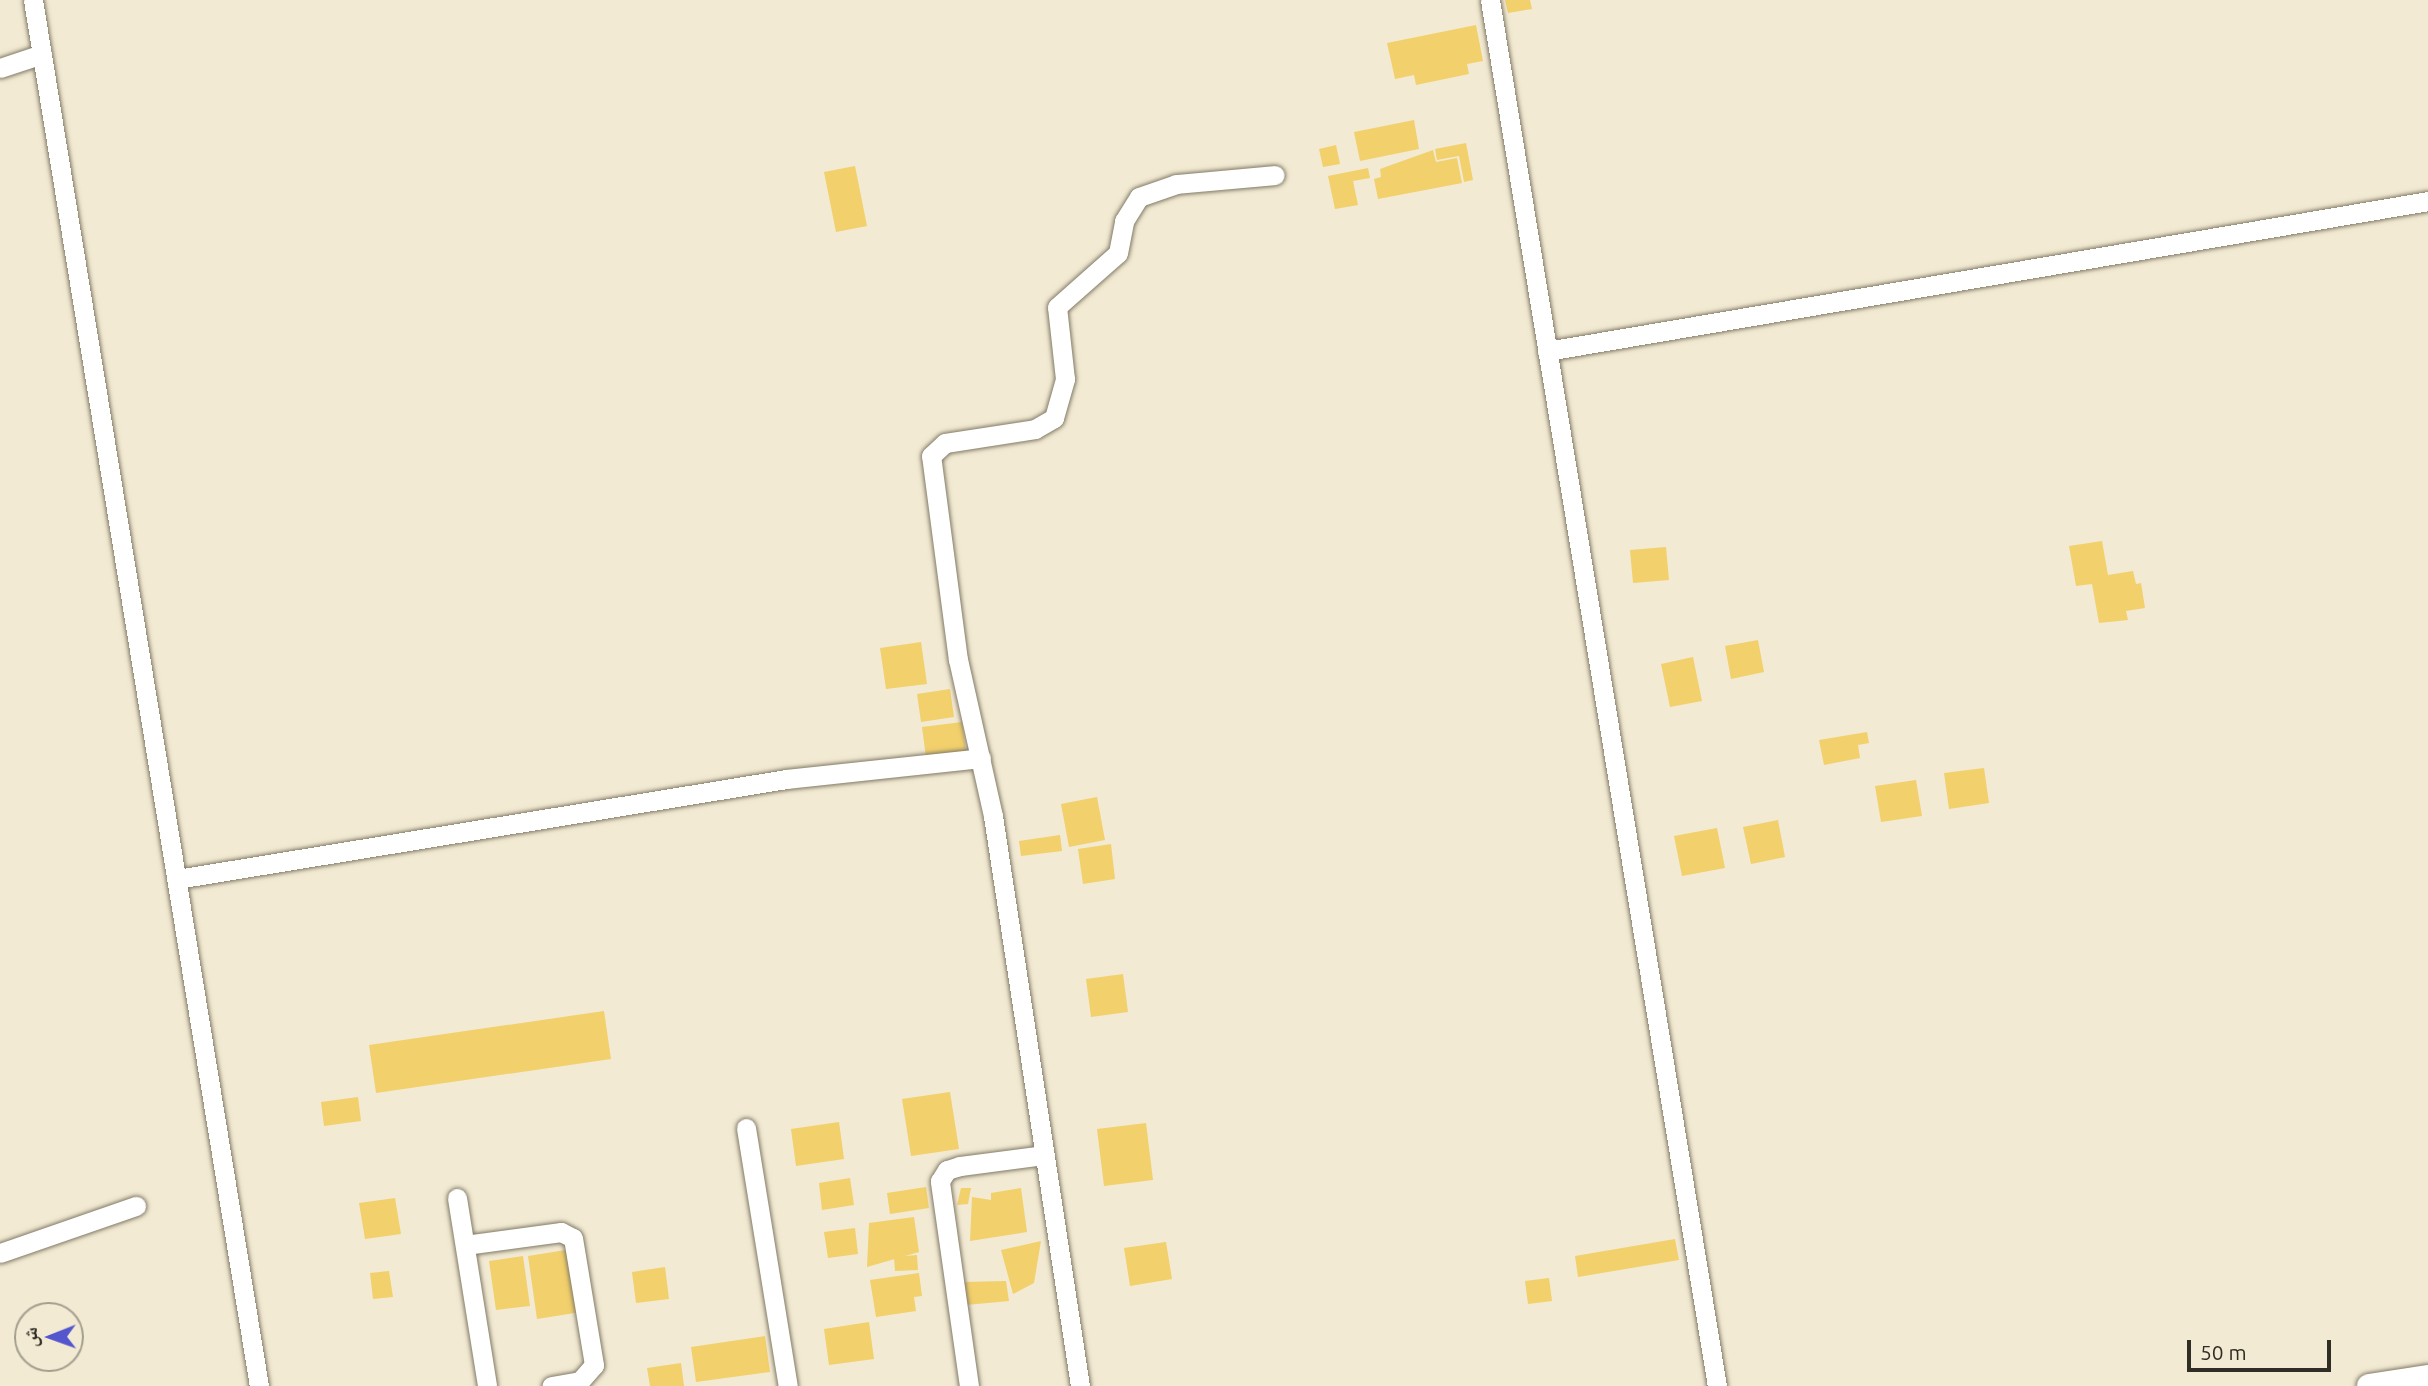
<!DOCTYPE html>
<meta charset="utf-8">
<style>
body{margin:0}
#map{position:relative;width:2428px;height:1386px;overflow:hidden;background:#f2ead3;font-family:Ubuntu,"Noto Naskh Arabic",sans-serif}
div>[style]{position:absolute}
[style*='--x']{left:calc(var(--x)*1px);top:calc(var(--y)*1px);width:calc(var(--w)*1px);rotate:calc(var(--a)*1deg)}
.building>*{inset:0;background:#f2d06c}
.roads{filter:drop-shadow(0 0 2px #817a66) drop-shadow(0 0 2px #817a66)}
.minor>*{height:19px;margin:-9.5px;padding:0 9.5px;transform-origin:9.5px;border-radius:9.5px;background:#fff}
.tertiary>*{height:24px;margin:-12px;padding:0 12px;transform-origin:12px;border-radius:12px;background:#fff}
span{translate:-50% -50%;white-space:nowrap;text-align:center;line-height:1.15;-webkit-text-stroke:5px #f2ead3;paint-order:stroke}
.north{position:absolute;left:14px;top:1302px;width:70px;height:70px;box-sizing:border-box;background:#f2ead3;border:2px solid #a49e8d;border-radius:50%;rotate:269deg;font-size:19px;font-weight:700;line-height:28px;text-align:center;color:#302d24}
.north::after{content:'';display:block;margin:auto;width:24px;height:32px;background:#5456cd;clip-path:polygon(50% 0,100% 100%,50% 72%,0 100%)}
.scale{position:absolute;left:2187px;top:1340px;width:144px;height:32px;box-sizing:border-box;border:4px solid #302d24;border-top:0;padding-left:9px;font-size:21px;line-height:24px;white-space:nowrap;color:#302d24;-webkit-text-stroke:5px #f2ead3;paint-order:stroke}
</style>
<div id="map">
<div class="building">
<div style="clip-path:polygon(1505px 0,1530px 0,1532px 9px,1508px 13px)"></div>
<div style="clip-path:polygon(1476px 25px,1483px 61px,1467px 64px,1469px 74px,1416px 85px,1414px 75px,1395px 79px,1387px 43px)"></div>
<div style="clip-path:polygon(1414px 120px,1419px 149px,1360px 161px,1354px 132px)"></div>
<div style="clip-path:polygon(1466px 143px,1473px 180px,1464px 182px,1459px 156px,1437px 160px,1435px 149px)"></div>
<div style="clip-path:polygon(1336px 145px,1340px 164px,1323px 167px,1319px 149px)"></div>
<div style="clip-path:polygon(1433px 150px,1436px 162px,1457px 158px,1462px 183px,1378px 199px,1374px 179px,1381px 177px,1380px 169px)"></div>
<div style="clip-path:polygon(855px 166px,867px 226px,836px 232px,824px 172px)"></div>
<div style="clip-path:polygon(1368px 168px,1370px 178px,1353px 181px,1358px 205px,1335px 209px,1328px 176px)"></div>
<div style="clip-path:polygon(2102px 541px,2108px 575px,2133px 571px,2136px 584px,2141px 583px,2145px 608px,2126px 611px,2128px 620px,2099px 623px,2092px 584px,2076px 586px,2069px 546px)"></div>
<div style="clip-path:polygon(1666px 547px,1669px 580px,1633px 583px,1630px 550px)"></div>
<div style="clip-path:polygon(1758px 640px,1764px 672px,1731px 679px,1725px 646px)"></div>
<div style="clip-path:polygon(921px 642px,927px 684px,886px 689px,880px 648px)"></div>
<div style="clip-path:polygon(1693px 657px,1702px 701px,1670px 707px,1661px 664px)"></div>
<div style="clip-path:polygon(950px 689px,954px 717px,921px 722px,917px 694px)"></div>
<div style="clip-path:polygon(962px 722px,966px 752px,926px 757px,922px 727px)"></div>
<div style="clip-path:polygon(1867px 732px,1869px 743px,1858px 745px,1860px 758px,1824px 765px,1819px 740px)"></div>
<div style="clip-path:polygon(1984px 768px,1989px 803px,1949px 809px,1944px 773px)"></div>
<div style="clip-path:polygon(1916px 780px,1922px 816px,1881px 822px,1875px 786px)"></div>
<div style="clip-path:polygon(1097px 797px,1105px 840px,1069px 847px,1061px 804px)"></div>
<div style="clip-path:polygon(1778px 820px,1785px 857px,1751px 864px,1743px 827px)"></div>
<div style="clip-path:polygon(1717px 828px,1725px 868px,1682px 876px,1674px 836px)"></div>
<div style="clip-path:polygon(1060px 835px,1062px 851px,1021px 856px,1019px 841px)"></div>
<div style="clip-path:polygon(1111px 844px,1115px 879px,1083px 884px,1078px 849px)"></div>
<div style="clip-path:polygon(1123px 974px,1128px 1012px,1091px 1017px,1086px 979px)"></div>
<div style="clip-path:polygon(604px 1011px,611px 1059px,376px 1093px,369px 1045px)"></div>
<div style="clip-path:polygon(950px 1092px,959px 1149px,911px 1156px,902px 1099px)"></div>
<div style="clip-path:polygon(358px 1097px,361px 1121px,324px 1126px,321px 1102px)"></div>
<div style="clip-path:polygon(839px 1122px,844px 1159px,796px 1166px,791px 1129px)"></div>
<div style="clip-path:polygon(1146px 1123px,1153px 1180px,1104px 1186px,1097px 1129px)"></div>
<div style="clip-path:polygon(850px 1178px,854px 1205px,822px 1210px,819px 1183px)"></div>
<div style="clip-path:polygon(926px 1187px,929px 1208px,890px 1214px,887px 1193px)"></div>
<div style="clip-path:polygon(961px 1188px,971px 1188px,968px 1204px,957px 1205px)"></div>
<div style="clip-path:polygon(1021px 1188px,1027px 1232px,970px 1241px,972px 1197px,991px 1200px,991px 1193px)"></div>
<div style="clip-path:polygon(395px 1198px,401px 1234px,365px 1239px,359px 1203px)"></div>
<div style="clip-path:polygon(914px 1217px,919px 1252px,867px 1267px,869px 1223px)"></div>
<div style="clip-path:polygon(855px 1228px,858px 1254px,828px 1258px,824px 1232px)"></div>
<div style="clip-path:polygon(1675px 1239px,1679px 1260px,1578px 1277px,1575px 1256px)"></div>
<div style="clip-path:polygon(1041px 1241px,1034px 1283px,1013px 1294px,1001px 1250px)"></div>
<div style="clip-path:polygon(1166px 1242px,1172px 1279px,1130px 1286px,1124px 1248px)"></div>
<div style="clip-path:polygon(572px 1249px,581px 1312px,537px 1319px,528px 1256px)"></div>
<div style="clip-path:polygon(917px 1255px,918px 1270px,895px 1271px,894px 1257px)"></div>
<div style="clip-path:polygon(523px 1256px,530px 1306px,496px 1310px,489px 1261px)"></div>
<div style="clip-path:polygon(665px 1267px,669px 1299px,636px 1303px,632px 1272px)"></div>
<div style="clip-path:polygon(389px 1271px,393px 1297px,373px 1299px,370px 1273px)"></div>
<div style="clip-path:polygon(919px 1273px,922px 1296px,914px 1297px,916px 1311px,876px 1317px,870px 1280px)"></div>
<div style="clip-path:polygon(1549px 1278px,1552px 1301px,1528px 1304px,1525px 1281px)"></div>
<div style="clip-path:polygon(1006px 1281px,1009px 1301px,966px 1305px,964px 1282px)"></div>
<div style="clip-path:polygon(869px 1322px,874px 1359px,829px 1365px,824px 1329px)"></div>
<div style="clip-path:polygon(765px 1336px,770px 1372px,696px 1382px,691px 1347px)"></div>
<div style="clip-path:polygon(681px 1363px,684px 1386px,650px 1386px,647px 1368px)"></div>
</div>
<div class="roads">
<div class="minor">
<div style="--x:33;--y:0;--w:1404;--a:80.74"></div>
<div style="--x:1490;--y:0;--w:1404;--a:80.7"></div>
<div style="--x:0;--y:68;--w:44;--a:-18.4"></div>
<div style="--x:1547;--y:351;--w:894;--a:-9.66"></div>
<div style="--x:177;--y:879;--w:617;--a:-9.32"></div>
<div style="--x:786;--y:779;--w:196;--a:-6.1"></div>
<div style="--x:746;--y:1128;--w:261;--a:80.8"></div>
<div style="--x:457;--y:1198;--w:190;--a:80.9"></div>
<div style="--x:465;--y:1245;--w:97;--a:-7.7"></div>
<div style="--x:561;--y:1232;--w:13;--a:27"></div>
<div style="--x:573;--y:1238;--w:129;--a:80.6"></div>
<div style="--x:594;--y:1365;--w:21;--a:131"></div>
<div style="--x:580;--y:1381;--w:29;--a:170"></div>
<div style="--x:0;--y:1253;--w:144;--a:-19.1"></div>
<div style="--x:969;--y:1386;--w:207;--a:-98.1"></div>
<div style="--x:940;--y:1181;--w:13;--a:-58"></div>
<div style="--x:947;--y:1170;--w:14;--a:-17"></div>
<div style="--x:960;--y:1166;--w:84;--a:-7.5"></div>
<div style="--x:1080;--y:1386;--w:577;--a:-98.68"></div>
<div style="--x:993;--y:816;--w:160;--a:-102.6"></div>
<div style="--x:958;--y:660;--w:206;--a:-97.5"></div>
<div style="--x:931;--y:456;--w:19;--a:-43"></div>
<div style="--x:945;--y:443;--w:91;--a:-8.8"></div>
<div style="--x:1035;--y:429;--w:22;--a:-30"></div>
<div style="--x:1054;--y:418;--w:41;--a:-74.2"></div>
<div style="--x:1065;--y:379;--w:72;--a:-96.3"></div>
<div style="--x:1057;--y:307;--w:81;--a:-41.5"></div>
<div style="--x:1118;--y:253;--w:33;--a:-79"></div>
<div style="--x:1124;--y:221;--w:28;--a:-58"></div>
<div style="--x:1139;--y:197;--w:39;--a:-19"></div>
<div style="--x:1176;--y:184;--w:99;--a:-5.2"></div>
</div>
<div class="tertiary">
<div style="--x:2369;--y:1386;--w:60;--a:-8.7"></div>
</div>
</div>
<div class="north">ش</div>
<div class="scale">50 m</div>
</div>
